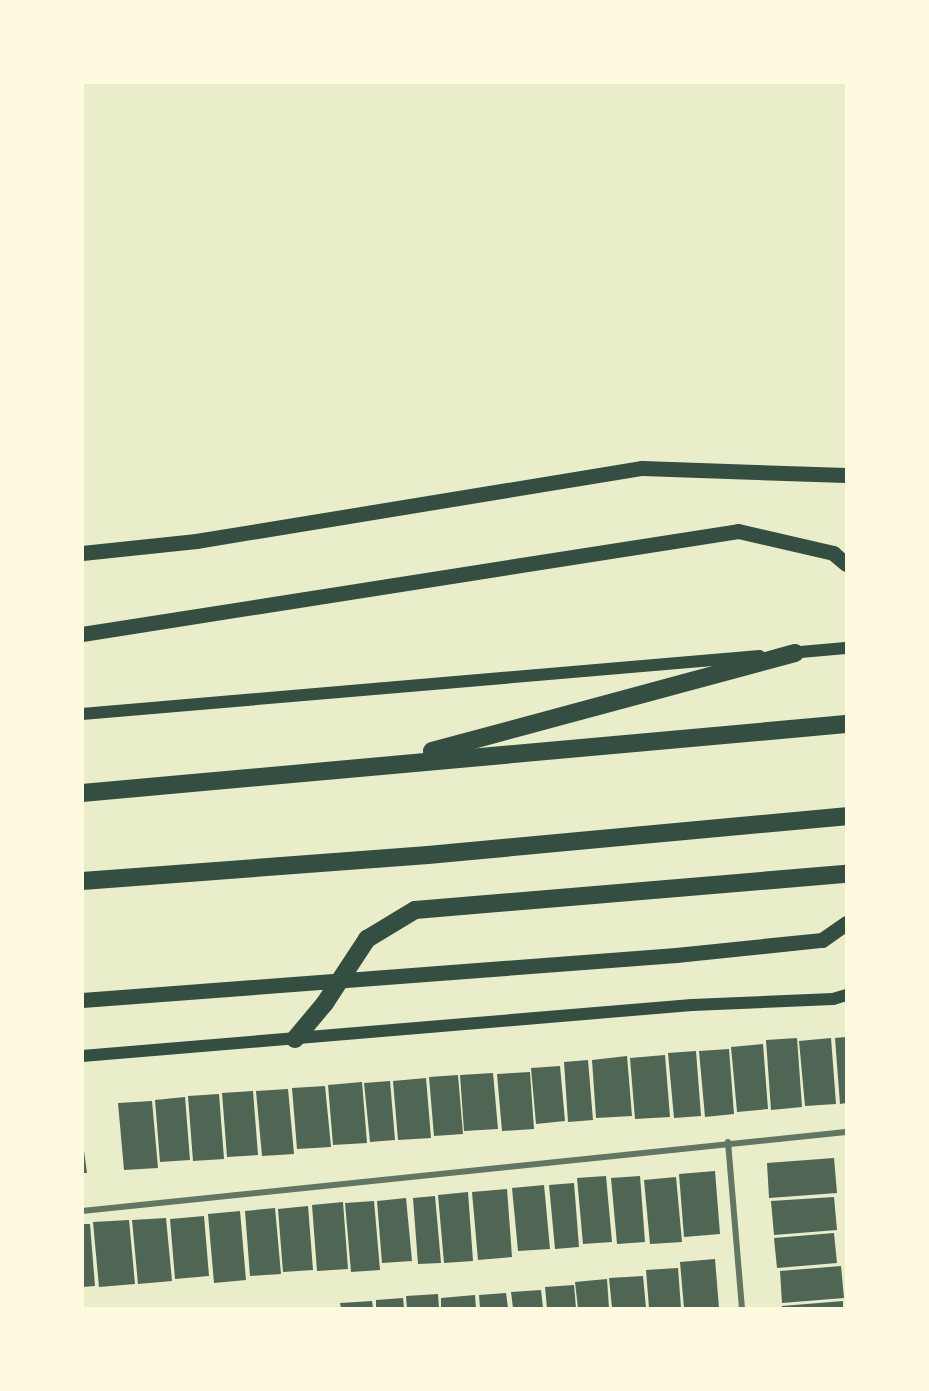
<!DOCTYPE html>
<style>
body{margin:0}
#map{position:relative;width:929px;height:1391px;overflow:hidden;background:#e9edc9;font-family:Poppins,sans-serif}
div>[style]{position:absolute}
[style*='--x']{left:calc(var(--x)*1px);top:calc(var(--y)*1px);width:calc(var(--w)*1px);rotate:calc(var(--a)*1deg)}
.building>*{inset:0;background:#4f6655}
.minor>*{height:6px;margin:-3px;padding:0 3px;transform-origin:3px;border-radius:3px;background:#617663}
.secondary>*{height:12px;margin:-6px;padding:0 6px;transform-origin:6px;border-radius:6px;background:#344e41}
.primary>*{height:15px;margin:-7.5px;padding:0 7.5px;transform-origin:7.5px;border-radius:7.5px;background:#344e41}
.motorway>*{height:18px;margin:-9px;padding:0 9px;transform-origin:9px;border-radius:9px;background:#344e41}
span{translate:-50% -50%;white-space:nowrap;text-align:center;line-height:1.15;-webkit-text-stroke:5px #fefae0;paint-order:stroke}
.frame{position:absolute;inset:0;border:84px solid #fefae0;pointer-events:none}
</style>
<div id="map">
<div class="building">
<div style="clip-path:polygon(846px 1037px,846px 1103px,840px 1104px,835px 1038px)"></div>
<div style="clip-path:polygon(797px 1038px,802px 1107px,771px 1110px,766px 1040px)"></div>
<div style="clip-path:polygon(831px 1038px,836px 1104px,805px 1106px,799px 1041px)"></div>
<div style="clip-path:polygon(763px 1044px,768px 1109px,737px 1112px,731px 1047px)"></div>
<div style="clip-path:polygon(729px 1049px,734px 1114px,705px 1117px,699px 1051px)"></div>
<div style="clip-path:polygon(696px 1051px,701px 1116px,674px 1118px,668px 1053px)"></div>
<div style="clip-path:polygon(665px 1055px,670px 1117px,635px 1119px,630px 1058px)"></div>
<div style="clip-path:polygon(627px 1056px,632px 1116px,596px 1118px,592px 1060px)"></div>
<div style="clip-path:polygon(588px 1060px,593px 1120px,568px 1122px,564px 1062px)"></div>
<div style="clip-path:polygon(560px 1066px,565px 1121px,536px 1124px,531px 1068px)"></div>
<div style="clip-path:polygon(530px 1072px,534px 1129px,502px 1131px,497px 1074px)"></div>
<div style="clip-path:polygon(493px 1073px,498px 1129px,464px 1131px,460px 1075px)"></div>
<div style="clip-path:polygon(458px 1075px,463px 1134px,434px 1136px,429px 1077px)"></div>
<div style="clip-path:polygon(426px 1078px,431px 1138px,398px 1140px,393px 1081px)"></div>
<div style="clip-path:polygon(390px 1081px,395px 1140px,370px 1142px,364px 1083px)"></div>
<div style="clip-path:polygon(362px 1082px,367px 1143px,333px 1145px,328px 1085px)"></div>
<div style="clip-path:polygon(325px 1086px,331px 1147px,297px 1149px,292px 1088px)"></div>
<div style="clip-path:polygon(288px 1089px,294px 1154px,262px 1156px,256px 1091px)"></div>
<div style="clip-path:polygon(253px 1091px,258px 1155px,227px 1157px,222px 1093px)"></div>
<div style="clip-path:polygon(219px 1094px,224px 1159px,193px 1161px,188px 1096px)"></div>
<div style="clip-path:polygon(185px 1097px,190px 1160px,160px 1162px,155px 1100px)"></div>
<div style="clip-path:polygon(152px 1101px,158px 1168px,124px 1170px,118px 1103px)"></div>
<div style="clip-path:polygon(82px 1136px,87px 1173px,82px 1173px)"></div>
<div style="clip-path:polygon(834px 1158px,837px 1193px,769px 1198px,767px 1163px)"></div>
<div style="clip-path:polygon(715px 1171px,720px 1234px,684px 1237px,679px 1174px)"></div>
<div style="clip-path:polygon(606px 1176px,612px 1242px,583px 1244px,577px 1178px)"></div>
<div style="clip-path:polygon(640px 1176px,645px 1242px,617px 1244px,611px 1178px)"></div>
<div style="clip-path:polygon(676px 1177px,682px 1242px,650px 1244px,644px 1180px)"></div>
<div style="clip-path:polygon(574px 1183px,579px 1247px,555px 1249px,549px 1185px)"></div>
<div style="clip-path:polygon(544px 1185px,550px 1249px,518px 1251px,512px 1188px)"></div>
<div style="clip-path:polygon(507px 1189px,512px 1257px,478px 1260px,472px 1192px)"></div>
<div style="clip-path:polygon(468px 1192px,473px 1261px,444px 1263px,438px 1195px)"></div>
<div style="clip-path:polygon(435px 1196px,441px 1263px,418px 1264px,413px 1198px)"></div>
<div style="clip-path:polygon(834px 1197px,837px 1230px,774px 1235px,771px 1201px)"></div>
<div style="clip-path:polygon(406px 1198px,412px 1261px,382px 1263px,377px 1201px)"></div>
<div style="clip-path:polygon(374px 1201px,380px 1270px,351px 1272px,345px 1203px)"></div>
<div style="clip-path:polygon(343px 1202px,348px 1269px,317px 1271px,312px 1205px)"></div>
<div style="clip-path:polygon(308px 1206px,313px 1270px,283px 1272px,278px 1209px)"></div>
<div style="clip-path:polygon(275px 1208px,281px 1274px,250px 1276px,245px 1211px)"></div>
<div style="clip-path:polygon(240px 1211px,246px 1280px,214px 1283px,208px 1214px)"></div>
<div style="clip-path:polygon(204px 1216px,209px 1276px,175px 1279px,170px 1219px)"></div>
<div style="clip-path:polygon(166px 1218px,172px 1281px,138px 1284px,132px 1220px)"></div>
<div style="clip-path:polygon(129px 1220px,135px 1284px,99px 1287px,93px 1222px)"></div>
<div style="clip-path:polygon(82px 1224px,90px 1224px,95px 1286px,82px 1287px)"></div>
<div style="clip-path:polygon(834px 1233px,837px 1263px,777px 1268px,774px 1238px)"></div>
<div style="clip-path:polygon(715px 1259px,719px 1308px,684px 1308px,680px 1262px)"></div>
<div style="clip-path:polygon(841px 1266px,844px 1298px,782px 1303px,780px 1271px)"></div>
<div style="clip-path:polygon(678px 1268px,681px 1308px,649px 1308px,646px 1270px)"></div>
<div style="clip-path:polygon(643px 1276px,646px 1308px,612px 1308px,609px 1278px)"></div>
<div style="clip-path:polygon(607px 1279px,609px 1308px,578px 1308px,575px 1282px)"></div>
<div style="clip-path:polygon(574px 1285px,576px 1308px,547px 1308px,545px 1287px)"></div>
<div style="clip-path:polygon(541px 1290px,543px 1308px,513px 1308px,511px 1292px)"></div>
<div style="clip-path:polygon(506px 1293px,508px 1308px,480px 1308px,479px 1295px)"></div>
<div style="clip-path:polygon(438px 1294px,439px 1308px,407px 1308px,406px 1296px)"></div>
<div style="clip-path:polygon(475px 1295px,476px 1308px,441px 1308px,441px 1298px)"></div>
<div style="clip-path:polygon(403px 1298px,404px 1308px,376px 1308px,376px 1300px)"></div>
<div style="clip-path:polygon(372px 1301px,373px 1308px,341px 1308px,340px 1303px)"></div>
<div style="clip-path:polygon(843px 1301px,843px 1308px,782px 1308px,782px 1306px)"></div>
</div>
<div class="minor">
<div style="--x:728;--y:1142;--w:167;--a:85.2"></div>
<div style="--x:82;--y:1211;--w:768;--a:-5.9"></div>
</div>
<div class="secondary">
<div style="--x:789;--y:653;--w:57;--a:-5"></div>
<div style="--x:82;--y:714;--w:680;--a:-4.89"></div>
<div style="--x:82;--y:1056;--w:612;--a:-4.78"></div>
<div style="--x:692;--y:1005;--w:141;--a:-2.4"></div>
<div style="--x:833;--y:999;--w:14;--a:-17"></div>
</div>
<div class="primary">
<div style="--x:82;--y:553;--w:115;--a:-6"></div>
<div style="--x:196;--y:541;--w:452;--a:-9.3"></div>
<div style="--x:642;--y:468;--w:204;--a:2"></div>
<div style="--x:82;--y:634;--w:664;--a:-8.92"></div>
<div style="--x:738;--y:531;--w:98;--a:13"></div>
<div style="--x:833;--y:553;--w:17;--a:40"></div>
<div style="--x:82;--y:1000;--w:596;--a:-4.33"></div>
<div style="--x:676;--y:955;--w:147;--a:-5.9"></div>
<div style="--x:822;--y:940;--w:29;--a:-35"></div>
</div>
<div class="motorway">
<div style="--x:432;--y:751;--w:376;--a:-15.1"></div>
<div style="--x:82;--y:793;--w:767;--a:-5.16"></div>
<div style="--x:82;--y:881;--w:347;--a:-4.3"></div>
<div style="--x:428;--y:855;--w:420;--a:-5.3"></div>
<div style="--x:295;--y:1039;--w:47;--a:-50.2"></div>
<div style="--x:325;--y:1003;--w:77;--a:-56.7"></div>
<div style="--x:367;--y:939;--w:56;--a:-31.1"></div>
<div style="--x:415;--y:910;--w:433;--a:-4.8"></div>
</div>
<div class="frame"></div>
</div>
